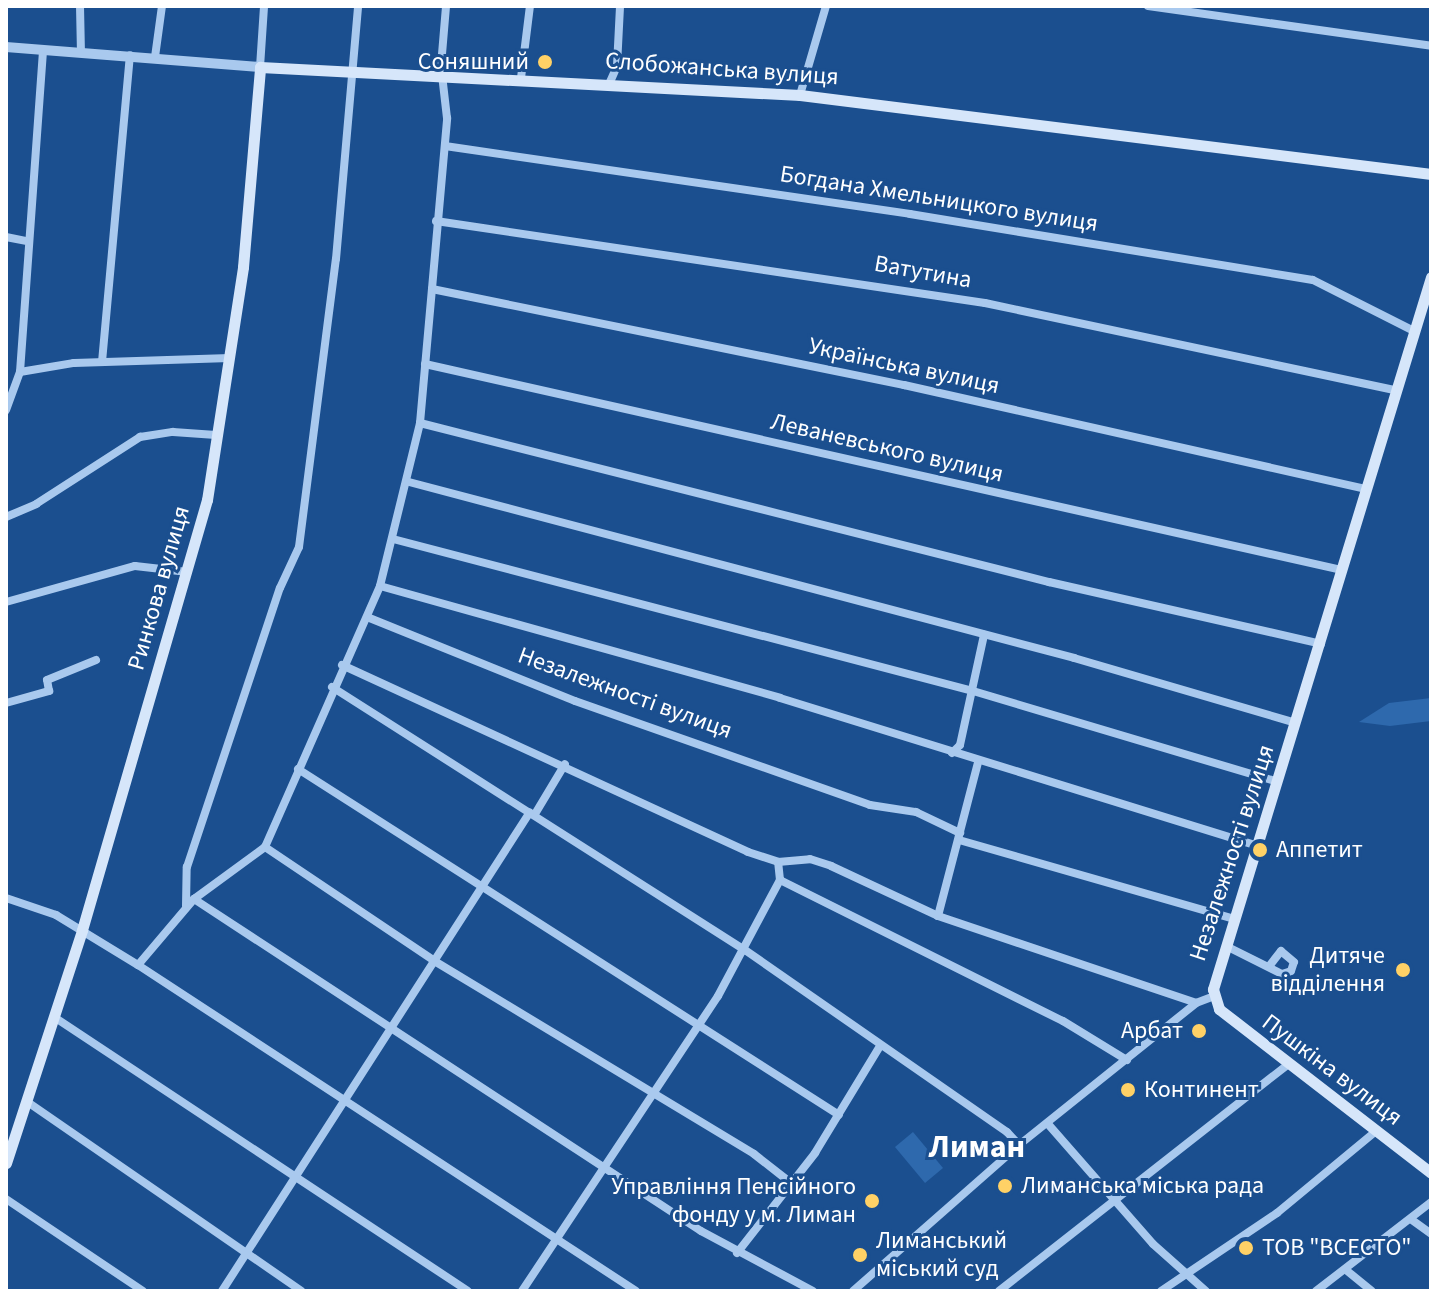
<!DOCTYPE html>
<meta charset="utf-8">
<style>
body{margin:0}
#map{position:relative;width:1437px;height:1297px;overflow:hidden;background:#1b4f8f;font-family:"Source Sans 3",sans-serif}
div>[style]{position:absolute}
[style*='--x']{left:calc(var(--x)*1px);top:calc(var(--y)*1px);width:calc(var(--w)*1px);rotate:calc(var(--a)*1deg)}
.green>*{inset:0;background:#2e69ad}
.minor>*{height:8px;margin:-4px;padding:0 4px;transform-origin:4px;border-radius:4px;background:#a9c9ee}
.tertiary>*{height:10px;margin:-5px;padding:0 5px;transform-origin:5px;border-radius:5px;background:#a9c9ee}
.secondary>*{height:11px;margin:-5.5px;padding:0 5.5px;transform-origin:5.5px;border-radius:5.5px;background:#d6e6fa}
.dots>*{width:22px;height:22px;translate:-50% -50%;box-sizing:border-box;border:4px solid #1b4f8f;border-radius:50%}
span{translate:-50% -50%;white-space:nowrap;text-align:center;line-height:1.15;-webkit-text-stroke:6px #1b4f8f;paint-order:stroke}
.poi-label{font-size:24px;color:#fff}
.right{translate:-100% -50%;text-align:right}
.left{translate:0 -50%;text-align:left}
.street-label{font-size:24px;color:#fff}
.district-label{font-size:32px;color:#fff;font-weight:700}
.frame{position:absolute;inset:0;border:8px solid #fff;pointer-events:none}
</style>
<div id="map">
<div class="green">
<div style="clip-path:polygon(1431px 698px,1431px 721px,1390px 726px,1359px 722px,1389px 703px)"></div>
<div style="clip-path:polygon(913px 1132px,943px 1168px,925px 1183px,895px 1147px)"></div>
</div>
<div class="minor">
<div style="--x:80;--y:6;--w:46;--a:88.8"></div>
<div style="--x:1148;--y:6;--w:286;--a:8"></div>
<div style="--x:155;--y:57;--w:51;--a:-82.2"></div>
<div style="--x:260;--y:67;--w:61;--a:-86.2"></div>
<div style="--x:521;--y:78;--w:73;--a:-82.9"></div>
<div style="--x:610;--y:82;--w:17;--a:-66"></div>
<div style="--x:617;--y:66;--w:60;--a:-87.1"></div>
<div style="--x:800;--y:95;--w:93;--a:-73.7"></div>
<div style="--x:445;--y:146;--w:470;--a:8.3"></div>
<div style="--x:910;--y:214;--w:408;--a:9.3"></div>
<div style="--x:1313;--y:280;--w:115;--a:26.8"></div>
<div style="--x:436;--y:221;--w:555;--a:8.5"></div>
<div style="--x:985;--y:303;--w:422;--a:12"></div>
<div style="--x:6;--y:237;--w:20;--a:11"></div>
<div style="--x:432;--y:289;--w:482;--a:11.5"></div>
<div style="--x:904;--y:385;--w:474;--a:12.7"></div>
<div style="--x:102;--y:362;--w:308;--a:-84.8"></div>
<div style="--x:425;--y:364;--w:939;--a:12.67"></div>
<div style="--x:20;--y:372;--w:55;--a:-9.5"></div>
<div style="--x:74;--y:363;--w:156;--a:-1.8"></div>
<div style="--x:6;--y:410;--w:40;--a:-69.8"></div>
<div style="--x:20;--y:372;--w:323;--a:-85.9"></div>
<div style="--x:420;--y:423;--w:649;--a:14.19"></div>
<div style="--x:1049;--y:582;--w:279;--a:12.8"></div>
<div style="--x:409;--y:482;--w:688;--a:14.82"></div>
<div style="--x:1074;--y:658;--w:231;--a:16.3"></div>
<div style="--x:6;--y:517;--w:33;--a:-23"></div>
<div style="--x:36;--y:504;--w:124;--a:-32.8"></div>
<div style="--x:140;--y:437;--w:33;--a:-9"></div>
<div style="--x:173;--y:432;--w:43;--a:4"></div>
<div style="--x:393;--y:539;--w:600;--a:14.69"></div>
<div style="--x:973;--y:691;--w:318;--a:16.6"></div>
<div style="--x:380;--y:586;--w:415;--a:15.6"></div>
<div style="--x:780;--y:698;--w:500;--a:17.2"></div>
<div style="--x:6;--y:602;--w:134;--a:-15.6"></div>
<div style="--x:135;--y:566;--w:53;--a:6.5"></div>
<div style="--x:367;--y:617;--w:224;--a:22"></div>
<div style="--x:575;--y:701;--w:313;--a:19.4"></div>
<div style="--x:870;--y:805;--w:47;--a:8.7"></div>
<div style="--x:916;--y:812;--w:49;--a:25.5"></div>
<div style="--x:342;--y:665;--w:447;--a:24.7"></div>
<div style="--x:748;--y:852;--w:32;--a:18"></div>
<div style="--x:778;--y:862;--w:32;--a:-5"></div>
<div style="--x:810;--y:859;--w:22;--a:18"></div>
<div style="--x:831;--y:866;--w:118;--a:25"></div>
<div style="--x:938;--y:916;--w:272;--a:18.6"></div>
<div style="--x:332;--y:687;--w:490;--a:32.5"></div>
<div style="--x:745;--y:950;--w:319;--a:34.8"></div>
<div style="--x:1007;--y:1132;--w:18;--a:47"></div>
<div style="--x:6;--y:703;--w:45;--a:-15.6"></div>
<div style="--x:49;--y:691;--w:11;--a:-100"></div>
<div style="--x:47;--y:680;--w:53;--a:-22.2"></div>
<div style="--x:952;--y:753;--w:11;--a:-45"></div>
<div style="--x:960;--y:745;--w:113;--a:-77.7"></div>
<div style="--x:298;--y:769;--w:642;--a:32.6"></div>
<div style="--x:535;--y:814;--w:58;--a:-59"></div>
<div style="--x:959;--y:840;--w:287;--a:16"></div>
<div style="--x:265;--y:847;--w:206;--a:33.9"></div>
<div style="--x:436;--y:962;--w:371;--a:31.1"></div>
<div style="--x:754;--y:1154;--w:47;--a:38.1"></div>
<div style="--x:780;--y:880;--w:316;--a:26.5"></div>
<div style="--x:1063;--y:1021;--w:75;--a:31.4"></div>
<div style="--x:6;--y:898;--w:53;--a:18.8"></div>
<div style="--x:56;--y:915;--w:96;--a:31.4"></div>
<div style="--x:138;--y:965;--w:595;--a:33.21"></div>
<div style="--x:194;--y:899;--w:606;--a:33.22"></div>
<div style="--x:701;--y:1231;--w:127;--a:28.2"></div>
<div style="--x:186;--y:906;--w:39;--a:-89"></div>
<div style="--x:187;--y:867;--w:294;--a:-71.6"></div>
<div style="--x:280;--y:588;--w:45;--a:-65.1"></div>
<div style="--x:299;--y:547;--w:290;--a:-82.7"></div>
<div style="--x:336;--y:259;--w:254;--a:-85"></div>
<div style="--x:938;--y:916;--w:159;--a:-75.4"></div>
<div style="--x:1226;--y:946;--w:63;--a:26.6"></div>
<div style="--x:1282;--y:974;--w:9;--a:-18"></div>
<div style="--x:1291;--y:971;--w:9;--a:-72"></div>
<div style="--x:1294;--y:962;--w:17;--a:-140"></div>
<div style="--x:1281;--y:951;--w:18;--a:128"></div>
<div style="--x:138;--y:965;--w:87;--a:-49.7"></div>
<div style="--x:194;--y:899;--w:88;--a:-36.2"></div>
<div style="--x:265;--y:847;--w:285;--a:-66.2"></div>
<div style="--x:380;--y:586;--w:168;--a:-76.2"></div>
<div style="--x:420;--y:423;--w:306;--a:-84.9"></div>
<div style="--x:447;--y:118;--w:52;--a:-96.6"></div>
<div style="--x:441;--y:66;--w:60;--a:-85.2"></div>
<div style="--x:54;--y:1017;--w:496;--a:33.5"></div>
<div style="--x:29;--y:1103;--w:331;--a:34.6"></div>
<div style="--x:1048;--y:1124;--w:159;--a:48.8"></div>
<div style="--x:1153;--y:1244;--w:71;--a:41.6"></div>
<div style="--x:6;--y:1199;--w:165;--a:33.9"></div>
<div style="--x:1412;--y:1220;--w:24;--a:36"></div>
<div style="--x:737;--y:1253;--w:127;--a:-52"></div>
<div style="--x:815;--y:1153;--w:125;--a:-58.7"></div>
<div style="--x:1346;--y:1270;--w:33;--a:39"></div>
<div style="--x:222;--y:1291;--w:569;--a:-57.26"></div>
<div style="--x:522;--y:1291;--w:354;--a:-56.4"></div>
<div style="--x:718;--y:996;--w:132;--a:-61.9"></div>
<div style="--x:780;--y:880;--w:18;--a:-96"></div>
<div style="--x:853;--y:1291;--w:221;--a:-41.3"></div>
<div style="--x:1019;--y:1145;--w:227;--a:-38.7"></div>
<div style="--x:1196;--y:1003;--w:19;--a:-21"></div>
<div style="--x:999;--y:1291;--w:365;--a:-38.1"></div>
<div style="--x:1161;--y:1291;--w:140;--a:-33.9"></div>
<div style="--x:1277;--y:1213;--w:129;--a:-39.6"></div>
<div style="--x:1316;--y:1291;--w:145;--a:-37.7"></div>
</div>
<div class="tertiary">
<div style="--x:6;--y:47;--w:255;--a:4.5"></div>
</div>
<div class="secondary">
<div style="--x:1431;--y:277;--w:745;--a:107.02"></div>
<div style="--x:1213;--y:989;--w:21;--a:73"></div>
<div style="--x:1219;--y:1009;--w:268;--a:37.7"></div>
<div style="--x:6;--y:1163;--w:245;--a:-71.9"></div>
<div style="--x:82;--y:930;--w:448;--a:-73.8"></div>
<div style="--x:207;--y:500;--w:236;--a:-81.2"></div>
<div style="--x:243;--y:267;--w:201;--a:-85.1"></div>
<div style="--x:260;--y:67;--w:541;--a:2.97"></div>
<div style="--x:800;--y:95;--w:636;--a:7.14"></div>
</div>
<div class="dots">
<div style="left:545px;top:62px;background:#ffd166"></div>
<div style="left:1260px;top:850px;background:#ffd166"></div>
<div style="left:1403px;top:970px;background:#ffd166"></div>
<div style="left:1199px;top:1031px;background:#ffd166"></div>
<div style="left:1128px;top:1090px;background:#ffd166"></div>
<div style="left:1005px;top:1186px;background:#ffd166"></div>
<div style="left:872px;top:1201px;background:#ffd166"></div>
<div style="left:1246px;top:1248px;background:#ffd166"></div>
<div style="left:860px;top:1255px;background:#ffd166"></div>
</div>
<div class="poi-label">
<span class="right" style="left:529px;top:62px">Соняшний</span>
<span class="left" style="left:1276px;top:850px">Аппетит</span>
<span class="right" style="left:1385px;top:970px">Дитяче<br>відділення</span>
<span class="right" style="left:1183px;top:1031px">Арбат</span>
<span class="left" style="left:1144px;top:1090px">Континент</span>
<span class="left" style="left:1021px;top:1186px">Лиманська міська рада</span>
<span class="right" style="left:856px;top:1201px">Управління Пенсійного<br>фонду у м. Лиман</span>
<span class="left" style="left:876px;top:1255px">Лиманський<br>міський суд</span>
<span class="left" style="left:1262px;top:1248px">ТОВ "ВСЕСТО"</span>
</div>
<div class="street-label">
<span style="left:722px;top:69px;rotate:4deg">Слобожанська вулиця</span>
<span style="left:939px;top:199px;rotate:9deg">Богдана Хмельницкого вулиця</span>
<span style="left:923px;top:272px;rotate:10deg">Ватутина</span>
<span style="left:904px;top:366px;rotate:12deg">Українська вулиця</span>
<span style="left:887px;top:448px;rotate:13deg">Леваневського вулиця</span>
<span style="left:159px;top:588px;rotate:-74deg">Ринкова вулиця</span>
<span style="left:625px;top:693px;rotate:20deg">Незалежності вулиця</span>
<span style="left:1232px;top:853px;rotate:-72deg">Незалежності вулиця</span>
<span style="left:1332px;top:1070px;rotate:37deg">Пушкіна вулиця</span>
</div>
<div class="district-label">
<span style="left:977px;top:1147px">Лиман</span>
</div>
<div class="frame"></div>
</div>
